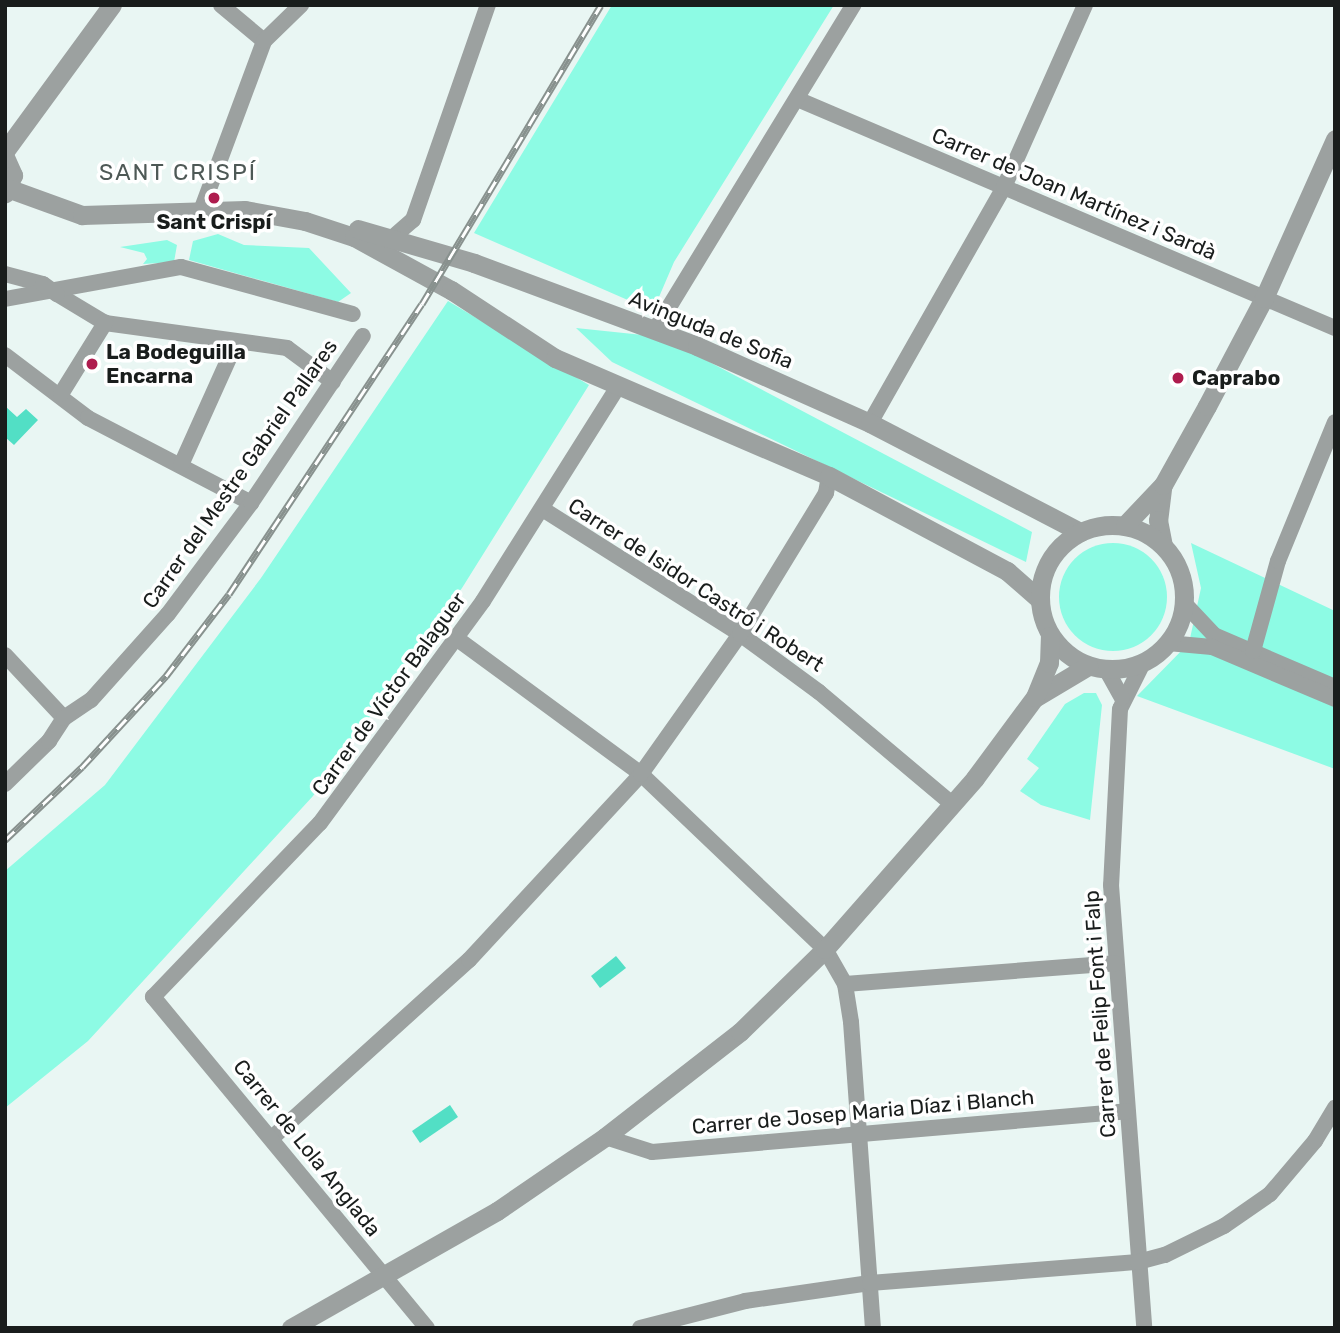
<!DOCTYPE html>
<meta charset="utf-8">
<style>
body{margin:0}
#map{position:relative;width:1340px;height:1333px;overflow:hidden;background:#e9f6f3;font-family:Rubik,sans-serif}
div>[style]{position:absolute}
[style*='--x']{left:calc(var(--x)*1px);top:calc(var(--y)*1px);width:calc(var(--w)*1px);rotate:calc(var(--a)*1deg)}
.green>*{inset:0;background:#8dfbe4}
.round{border-radius:50%}
.water>*{inset:0;background:#52dfc5}
.minor>*{height:16px;margin:-8px;padding:0 8px;transform-origin:8px;border-radius:8px;background:#9ca1a0}
.tertiary>*{height:19px;margin:-9.5px;padding:0 9.5px;transform-origin:9.5px;border-radius:9.5px;background:#9ca1a0}
.tertiary>.ring{margin:-9.5px;padding:0;box-sizing:content-box;background:none;border:19px solid #9ca1a0;border-radius:50%}
.rail>*{height:7px;margin-top:-3.5px;transform-origin:0;background:repeating-linear-gradient(90deg,#fff 0 13px,#88918e 0 26px);box-sizing:border-box;border-block:2px solid #88918e}
.minor-bridge>*{height:16px;margin:-8px;padding:0 8px;transform-origin:8px;border-radius:8px;background:#9ca1a0}
.dots>*{width:19px;height:19px;translate:-50% -50%;box-sizing:border-box;border:4px solid #fff;border-radius:50%}
span{translate:-50% -50%;white-space:nowrap;text-align:center;line-height:1.15;-webkit-text-stroke:7px #fff;paint-order:stroke}
.street-label{font-size:21px;color:#191d1c}
.poi-label{font-size:21px;color:#191d1c;font-weight:700}
.left{translate:0 -50%;text-align:left}
.neighbourhood-label{font-size:23px;color:#4e5956;letter-spacing:2px}
.frame{position:absolute;inset:0;border:7px solid #191d1c;pointer-events:none}
</style>
<div id="map">
<div class="green">
<div style="clip-path:polygon(612px 5px,834px 5px,674px 262px,653px 311px,474px 233px)"></div>
<div style="clip-path:polygon(218px 234px,244px 245px,309px 248px,351px 293px,338px 302px,189px 260px,193px 241px)"></div>
<div style="clip-path:polygon(167px 240px,177px 245px,174px 262px,143px 264px,147px 259px,144px 253px,120px 247px)"></div>
<div style="clip-path:polygon(448px 301px,589px 385px,462px 588px,313px 796px,88px 1041px,5px 1108px,5px 871px,105px 785px,261px 578px)"></div>
<div style="clip-path:polygon(576px 328px,662px 337px,1032px 532px,1026px 562px,612px 362px)"></div>
<div style="clip-path:polygon(1191px 543px,1335px 611px,1335px 769px,1137px 696px,1189px 643px,1201px 588px)"></div>
<div class="round" style="left:1059px;top:543px;width:108px;height:108px"></div>
<div style="clip-path:polygon(1084px 693px,1096px 693px,1102px 705px,1090px 820px,1041px 805px,1020px 791px,1039px 768px,1027px 759px,1065px 704px)"></div>
</div>
<div class="water">
<div style="clip-path:polygon(5px 406px,17px 417px,26px 409px,38px 420px,14px 445px,5px 437px)"></div>
<div style="clip-path:polygon(616px 956px,626px 968px,600px 988px,591px 976px)"></div>
<div style="clip-path:polygon(450px 1105px,458px 1117px,420px 1143px,412px 1131px)"></div>
</div>
<div class="minor">
<div style="--x:221;--y:5;--w:56;--a:39.9"></div>
<div style="--x:797;--y:99;--w:585;--a:23.06"></div>
<div style="--x:202;--y:208;--w:178;--a:-69.6"></div>
<div style="--x:264;--y:41;--w:52;--a:-44.2"></div>
<div style="--x:392;--y:238;--w:28;--a:-41"></div>
<div style="--x:413;--y:220;--w:228;--a:-70.8"></div>
<div style="--x:5;--y:274;--w:39;--a:15"></div>
<div style="--x:57;--y:294;--w:56;--a:31.1"></div>
<div style="--x:105;--y:323;--w:184;--a:7.8"></div>
<div style="--x:287;--y:348;--w:57;--a:36.5"></div>
<div style="--x:5;--y:299;--w:179;--a:-10.3"></div>
<div style="--x:181;--y:267;--w:178;--a:15.3"></div>
<div style="--x:655;--y:330;--w:381;--a:-58.6"></div>
<div style="--x:5;--y:355;--w:104;--a:37.2"></div>
<div style="--x:88;--y:418;--w:184;--a:27.5"></div>
<div style="--x:61;--y:394;--w:84;--a:-58.2"></div>
<div style="--x:870;--y:423;--w:271;--a:-60.4"></div>
<div style="--x:1004;--y:187;--w:199;--a:-66"></div>
<div style="--x:181;--y:465;--w:132;--a:-65.8"></div>
<div style="--x:544;--y:510;--w:232;--a:32.3"></div>
<div style="--x:740;--y:634;--w:98;--a:36.3"></div>
<div style="--x:819;--y:692;--w:175;--a:40.1"></div>
<div style="--x:1184;--y:603;--w:44;--a:46.8"></div>
<div style="--x:1214;--y:635;--w:132;--a:23.3"></div>
<div style="--x:456;--y:638;--w:230;--a:36.3"></div>
<div style="--x:641;--y:774;--w:254;--a:43.6"></div>
<div style="--x:825;--y:949;--w:40;--a:60.3"></div>
<div style="--x:845;--y:984;--w:38;--a:81"></div>
<div style="--x:851;--y:1022;--w:307;--a:85.9"></div>
<div style="--x:1168;--y:643;--w:44;--a:5.2"></div>
<div style="--x:1212;--y:647;--w:134;--a:22.9"></div>
<div style="--x:1253;--y:651;--w:93;--a:-74.5"></div>
<div style="--x:1278;--y:561;--w:150;--a:-67.7"></div>
<div style="--x:5;--y:655;--w:86;--a:46.9"></div>
<div style="--x:1143;--y:663;--w:51;--a:116.6"></div>
<div style="--x:1120;--y:709;--w:176;--a:92.9"></div>
<div style="--x:1111;--y:885;--w:444;--a:85.7"></div>
<div style="--x:1106;--y:669;--w:33;--a:61"></div>
<div style="--x:5;--y:784;--w:62;--a:-44.3"></div>
<div style="--x:49;--y:741;--w:27;--a:-57"></div>
<div style="--x:64;--y:718;--w:32;--a:-34"></div>
<div style="--x:91;--y:700;--w:115;--a:-48.2"></div>
<div style="--x:168;--y:614;--w:139;--a:-53.2"></div>
<div style="--x:251;--y:503;--w:201;--a:-56.2"></div>
<div style="--x:845;--y:984;--w:271;--a:-4.4"></div>
<div style="--x:273;--y:1137;--w:264;--a:-42.1"></div>
<div style="--x:469;--y:960;--w:253;--a:-47.2"></div>
<div style="--x:641;--y:774;--w:171;--a:-54.7"></div>
<div style="--x:740;--y:634;--w:165;--a:-58.6"></div>
<div style="--x:826;--y:493;--w:17;--a:-80"></div>
<div style="--x:605;--y:1137;--w:49;--a:17.7"></div>
<div style="--x:652;--y:1152;--w:477;--a:-4.9"></div>
<div style="--x:427;--y:1328;--w:430;--a:-129.6"></div>
<div style="--x:153;--y:997;--w:241;--a:-46.2"></div>
<div style="--x:320;--y:823;--w:275;--a:-53.7"></div>
<div style="--x:483;--y:601;--w:255;--a:-57.8"></div>
<div style="--x:640;--y:1328;--w:108;--a:-14.4"></div>
<div style="--x:745;--y:1301;--w:126;--a:-8.2"></div>
<div style="--x:870;--y:1283;--w:269;--a:-4.5"></div>
<div style="--x:1138;--y:1262;--w:28;--a:-15"></div>
<div style="--x:1165;--y:1255;--w:66;--a:-26.2"></div>
<div style="--x:1224;--y:1226;--w:56;--a:-34.8"></div>
<div style="--x:1270;--y:1194;--w:70;--a:-49.7"></div>
<div style="--x:1315;--y:1141;--w:39;--a:-59"></div>
</div>
<div class="tertiary">
<div style="--x:5;--y:151;--w:181;--a:-53.8"></div>
<div style="--x:5;--y:157;--w:20;--a:66"></div>
<div style="--x:13;--y:175;--w:20;--a:114"></div>
<div style="--x:10;--y:189;--w:77;--a:19.9"></div>
<div style="--x:82;--y:215;--w:163;--a:-1.8"></div>
<div style="--x:245;--y:210;--w:61;--a:10.4"></div>
<div style="--x:305;--y:221;--w:52;--a:18.1"></div>
<div style="--x:354;--y:237;--w:111;--a:28.7"></div>
<div style="--x:451;--y:290;--w:124;--a:33.2"></div>
<div style="--x:555;--y:358;--w:298;--a:23.3"></div>
<div style="--x:829;--y:476;--w:202;--a:28.1"></div>
<div style="--x:1007;--y:571;--w:43;--a:41.2"></div>
<div style="--x:358;--y:229;--w:121;--a:16.3"></div>
<div style="--x:474;--y:263;--w:238;--a:20.4"></div>
<div style="--x:697;--y:346;--w:189;--a:24"></div>
<div style="--x:870;--y:423;--w:237;--a:27.4"></div>
<div style="--x:1162;--y:489;--w:31;--a:97"></div>
<div style="--x:1158;--y:520;--w:26;--a:79"></div>
<div class="ring" style="left:1040px;top:525px;width:125px;height:125px"></div>
<div style="--x:1125;--y:525;--w:55;--a:-46.5"></div>
<div style="--x:1163;--y:485;--w:90;--a:-60.9"></div>
<div style="--x:1207;--y:406;--w:122;--a:-62.2"></div>
<div style="--x:1264;--y:298;--w:174;--a:-65.9"></div>
<div style="--x:1036;--y:697;--w:61;--a:-30.8"></div>
<div style="--x:291;--y:1328;--w:237;--a:-29.6"></div>
<div style="--x:497;--y:1211;--w:131;--a:-34.4"></div>
<div style="--x:605;--y:1137;--w:171;--a:-37.9"></div>
<div style="--x:740;--y:1032;--w:119;--a:-44.3"></div>
<div style="--x:825;--y:949;--w:227;--a:-48.7"></div>
<div style="--x:975;--y:778;--w:101;--a:-53.5"></div>
<div style="--x:1035;--y:697;--w:37;--a:-68"></div>
<div style="--x:1049;--y:663;--w:27;--a:-88"></div>
</div>
<div class="rail">
<div style="--x:5;--y:840;--w:106;--a:-43.5"></div>
<div style="--x:82;--y:767;--w:124;--a:-47.3"></div>
<div style="--x:166;--y:676;--w:103;--a:-52.5"></div>
<div style="--x:229;--y:594;--w:348;--a:-56.4"></div>
<div style="--x:422;--y:304;--w:348;--a:-59.1"></div>
</div>
<div class="minor-bridge">
<div style="--x:43;--y:284;--w:17;--a:36"></div>
</div>
<div class="dots">
<div style="left:214px;top:198px;background:#ae1c4e"></div>
<div style="left:92px;top:364px;background:#ae1c4e"></div>
<div style="left:1178px;top:378px;background:#ae1c4e"></div>
</div>
<div class="street-label">
<span style="left:1074px;top:194px;rotate:23deg">Carrer de Joan Martínez i Sardà</span>
<span style="left:711px;top:330px;rotate:22deg">Avinguda de Sofia</span>
<span style="left:240px;top:474px;rotate:-55deg">Carrer del Mestre Gabriel Pallares</span>
<span style="left:696px;top:585px;rotate:33deg">Carrer de Isidor Castró i Robert</span>
<span style="left:389px;top:694px;rotate:-54deg">Carrer de Víctor Balaguer</span>
<span style="left:1100px;top:1014px;rotate:-94deg">Carrer de Felip Font i Falp</span>
<span style="left:863px;top:1112px;rotate:-5deg">Carrer de Josep Maria Díaz i Blanch</span>
<span style="left:307px;top:1148px;rotate:51deg">Carrer de Lola Anglada</span>
</div>
<div class="poi-label">
<span style="left:214px;top:222px">Sant Crispí</span>
<span class="left" style="left:106px;top:364px">La Bodeguilla<br>Encarna</span>
<span class="left" style="left:1192px;top:378px">Caprabo</span>
</div>
<div class="neighbourhood-label">
<span style="left:178px;top:172px">SANT CRISPÍ</span>
</div>
<div class="frame"></div>
</div>
